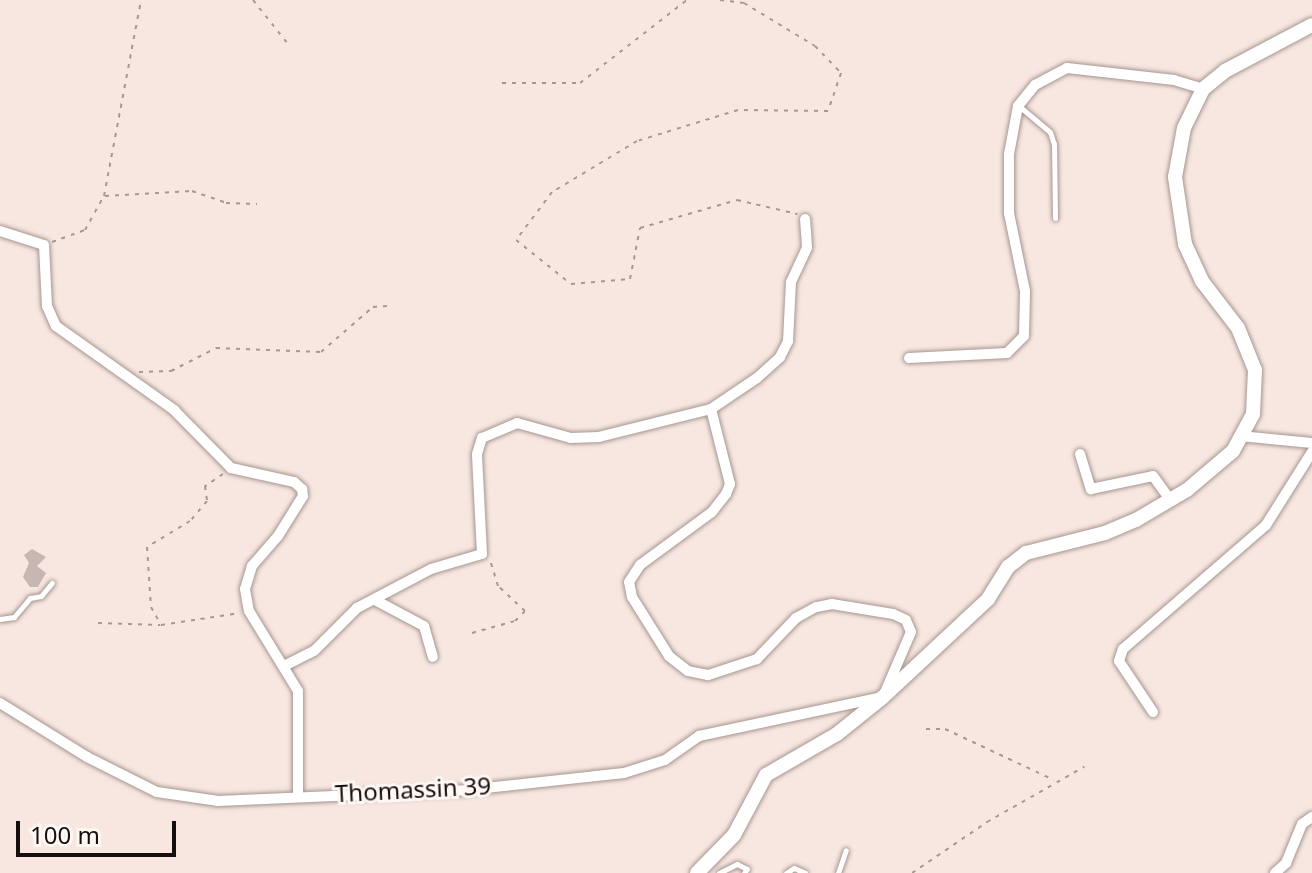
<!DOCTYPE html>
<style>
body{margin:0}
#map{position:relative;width:1312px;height:873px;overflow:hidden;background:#f8e7e1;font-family:"Noto Sans",sans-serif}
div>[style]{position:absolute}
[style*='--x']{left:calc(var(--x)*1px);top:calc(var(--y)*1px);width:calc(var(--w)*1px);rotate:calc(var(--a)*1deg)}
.building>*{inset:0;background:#c7b6b1}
.path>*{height:2px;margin-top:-1px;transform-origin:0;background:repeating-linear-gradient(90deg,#a59894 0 4px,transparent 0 10px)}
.roads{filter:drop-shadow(0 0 2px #a69690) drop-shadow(0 0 2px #a69690)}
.service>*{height:5px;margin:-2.5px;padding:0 2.5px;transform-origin:2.5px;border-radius:2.5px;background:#fff}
.minor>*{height:10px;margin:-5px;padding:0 5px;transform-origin:5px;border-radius:5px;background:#fff}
.secondary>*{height:14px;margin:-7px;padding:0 7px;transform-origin:7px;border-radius:7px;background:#fff}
span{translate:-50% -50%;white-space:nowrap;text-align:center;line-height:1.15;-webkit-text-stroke:6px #fef7f4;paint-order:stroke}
.street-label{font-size:24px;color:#15100e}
.scale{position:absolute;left:16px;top:821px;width:160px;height:36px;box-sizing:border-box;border:4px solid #15100e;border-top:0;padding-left:10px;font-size:24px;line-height:28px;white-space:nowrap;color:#15100e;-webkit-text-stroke:6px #fef7f4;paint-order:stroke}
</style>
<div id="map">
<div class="building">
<div style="clip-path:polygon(32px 549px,46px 557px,37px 566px,46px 573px,38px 587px,30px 587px,23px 577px,29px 563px,24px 555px)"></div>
</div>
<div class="path">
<div style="--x:253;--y:0;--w:56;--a:51.5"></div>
<div style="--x:720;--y:0;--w:24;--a:7"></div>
<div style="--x:744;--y:3;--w:83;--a:31.2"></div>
<div style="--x:815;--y:46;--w:37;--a:46"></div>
<div style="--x:841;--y:73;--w:40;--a:108.9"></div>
<div style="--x:828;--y:111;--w:90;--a:-179.4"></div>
<div style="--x:738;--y:110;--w:106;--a:162.9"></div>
<div style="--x:637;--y:141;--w:99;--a:149"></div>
<div style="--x:552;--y:192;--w:60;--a:126.9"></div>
<div style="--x:516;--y:240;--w:70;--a:38.7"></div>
<div style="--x:571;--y:284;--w:59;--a:-4.8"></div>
<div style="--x:630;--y:279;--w:52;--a:-78.9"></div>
<div style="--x:640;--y:228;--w:101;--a:-16.1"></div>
<div style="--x:737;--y:200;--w:62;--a:13.1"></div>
<div style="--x:502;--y:83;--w:78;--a:0"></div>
<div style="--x:580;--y:83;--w:135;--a:-37.8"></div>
<div style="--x:105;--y:196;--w:87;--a:-3.3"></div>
<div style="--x:192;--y:191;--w:36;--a:19"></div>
<div style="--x:226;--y:203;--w:31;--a:2"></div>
<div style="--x:52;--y:242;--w:35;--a:-20"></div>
<div style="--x:85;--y:230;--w:39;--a:-61"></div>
<div style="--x:104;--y:196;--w:199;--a:-79.3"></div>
<div style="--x:139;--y:372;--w:32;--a:-2"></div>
<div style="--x:171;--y:371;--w:51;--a:-27.1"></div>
<div style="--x:216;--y:348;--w:105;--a:2.2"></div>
<div style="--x:321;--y:352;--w:69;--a:-40.9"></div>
<div style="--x:373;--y:307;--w:14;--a:-4"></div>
<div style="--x:223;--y:474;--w:22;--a:146"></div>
<div style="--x:205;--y:486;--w:15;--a:82"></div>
<div style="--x:207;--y:501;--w:26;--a:130"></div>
<div style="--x:190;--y:521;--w:50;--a:148.8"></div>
<div style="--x:147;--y:547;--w:60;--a:86.2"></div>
<div style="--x:151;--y:607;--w:21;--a:61"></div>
<div style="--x:161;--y:625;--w:80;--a:-8.6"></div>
<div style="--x:98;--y:623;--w:62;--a:1.8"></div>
<div style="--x:472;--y:633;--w:45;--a:-15.6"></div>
<div style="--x:515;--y:621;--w:14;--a:-45"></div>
<div style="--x:525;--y:611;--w:37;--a:-137"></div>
<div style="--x:498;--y:586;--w:27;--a:-107"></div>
<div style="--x:926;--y:729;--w:19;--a:0"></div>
<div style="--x:945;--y:729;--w:120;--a:25.1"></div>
<div style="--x:912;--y:873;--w:91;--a:-34.2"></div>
<div style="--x:987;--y:822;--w:112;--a:-29.6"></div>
</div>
<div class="roads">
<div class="service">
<div style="--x:1019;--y:106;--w:40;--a:40"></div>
<div style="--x:1050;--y:132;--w:13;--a:72"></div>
<div style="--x:1054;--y:144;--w:74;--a:89.2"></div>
<div style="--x:0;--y:619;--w:14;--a:-8"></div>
<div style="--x:14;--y:617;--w:25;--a:-50"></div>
<div style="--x:30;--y:598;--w:11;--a:-10"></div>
<div style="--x:41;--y:596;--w:17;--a:-50"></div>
<div style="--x:719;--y:873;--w:20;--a:-27"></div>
<div style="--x:737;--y:864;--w:11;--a:27"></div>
<div style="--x:747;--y:869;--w:5;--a:127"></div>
<div style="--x:786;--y:873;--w:9;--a:-32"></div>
<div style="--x:794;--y:868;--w:12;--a:24"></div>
<div style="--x:838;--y:873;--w:24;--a:-71"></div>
</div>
<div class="minor">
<div style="--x:0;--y:231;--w:46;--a:17.7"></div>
<div style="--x:44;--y:245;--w:61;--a:87.2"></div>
<div style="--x:47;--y:306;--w:22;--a:66"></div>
<div style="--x:56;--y:326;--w:145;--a:35.4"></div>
<div style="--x:174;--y:410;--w:81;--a:45.5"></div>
<div style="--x:231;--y:468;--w:65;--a:12.5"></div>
<div style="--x:294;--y:482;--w:11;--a:41"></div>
<div style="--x:302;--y:489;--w:7;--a:82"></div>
<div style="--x:303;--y:496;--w:47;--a:122"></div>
<div style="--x:278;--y:536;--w:40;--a:131"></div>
<div style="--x:252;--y:566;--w:24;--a:107"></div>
<div style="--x:245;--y:589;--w:22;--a:80"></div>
<div style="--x:249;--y:611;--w:94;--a:58.5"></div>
<div style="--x:298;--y:691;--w:104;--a:90"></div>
<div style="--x:909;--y:358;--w:98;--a:-2.9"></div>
<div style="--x:1007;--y:353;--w:24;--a:-45"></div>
<div style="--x:1024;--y:336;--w:45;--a:-88.7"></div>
<div style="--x:1025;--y:291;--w:80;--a:-101.6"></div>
<div style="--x:1009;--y:213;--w:59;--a:-90"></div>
<div style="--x:1009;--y:154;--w:49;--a:-79.4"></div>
<div style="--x:1018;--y:106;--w:27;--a:-51"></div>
<div style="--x:1035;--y:85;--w:36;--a:-28"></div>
<div style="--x:1067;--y:68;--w:108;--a:6.4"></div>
<div style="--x:1174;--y:80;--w:30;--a:17"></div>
<div style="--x:1240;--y:436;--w:72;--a:5.6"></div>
<div style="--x:1080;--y:454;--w:37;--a:73"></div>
<div style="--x:1091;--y:489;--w:63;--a:-11.8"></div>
<div style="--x:1153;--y:476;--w:29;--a:54"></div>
<div style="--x:375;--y:600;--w:55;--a:28"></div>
<div style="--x:424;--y:626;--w:32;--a:74"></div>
<div style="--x:286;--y:665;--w:31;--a:-27"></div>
<div style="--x:314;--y:651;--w:61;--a:-45"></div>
<div style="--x:357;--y:608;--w:84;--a:-27.8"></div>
<div style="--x:431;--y:569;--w:53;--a:-16.4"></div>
<div style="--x:482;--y:554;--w:100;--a:-92.9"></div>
<div style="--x:477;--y:454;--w:17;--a:-73"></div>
<div style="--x:482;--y:438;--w:38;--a:-23"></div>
<div style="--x:517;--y:423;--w:56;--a:15.5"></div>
<div style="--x:571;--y:438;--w:28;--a:-2"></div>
<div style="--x:599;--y:437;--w:115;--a:-14"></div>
<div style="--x:0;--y:703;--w:102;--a:31.8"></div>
<div style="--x:87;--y:757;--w:78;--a:26.6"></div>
<div style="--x:157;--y:792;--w:62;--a:8.4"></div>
<div style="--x:218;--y:801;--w:249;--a:-2.5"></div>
<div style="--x:467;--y:790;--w:158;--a:-6.2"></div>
<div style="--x:624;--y:773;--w:43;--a:-17.6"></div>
<div style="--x:665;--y:760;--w:42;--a:-35.2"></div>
<div style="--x:699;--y:736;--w:188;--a:-12"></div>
<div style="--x:883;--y:697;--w:71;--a:-66.7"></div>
<div style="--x:911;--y:632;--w:13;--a:-113"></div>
<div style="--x:906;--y:620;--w:14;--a:-155"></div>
<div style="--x:893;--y:614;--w:62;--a:-170.7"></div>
<div style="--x:832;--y:604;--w:16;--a:169"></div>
<div style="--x:816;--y:607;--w:23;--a:151"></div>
<div style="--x:796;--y:618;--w:57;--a:133.6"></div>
<div style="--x:757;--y:659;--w:52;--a:161.9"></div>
<div style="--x:708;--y:675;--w:20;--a:-169"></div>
<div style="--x:688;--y:671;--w:24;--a:-142"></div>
<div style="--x:669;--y:656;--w:70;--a:-122.1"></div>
<div style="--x:632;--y:597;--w:15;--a:-101"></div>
<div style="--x:629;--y:582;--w:20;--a:-57"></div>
<div style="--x:640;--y:565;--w:89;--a:-36.4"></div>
<div style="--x:712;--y:512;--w:23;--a:-52"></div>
<div style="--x:726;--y:494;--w:11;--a:-68"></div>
<div style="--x:730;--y:484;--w:77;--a:-104.2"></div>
<div style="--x:711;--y:409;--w:55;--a:-34"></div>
<div style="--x:757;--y:378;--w:31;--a:-42"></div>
<div style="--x:780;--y:357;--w:18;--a:-63"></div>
<div style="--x:788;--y:341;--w:59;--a:-87.1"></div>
<div style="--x:791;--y:282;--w:38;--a:-65"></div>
<div style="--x:807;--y:247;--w:28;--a:-94"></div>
<div style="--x:1153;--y:712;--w:61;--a:-123.7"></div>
<div style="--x:1119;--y:661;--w:13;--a:-72"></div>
<div style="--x:1123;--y:649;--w:189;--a:-40.9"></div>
<div style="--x:1266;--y:525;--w:86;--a:-57.8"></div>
<div style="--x:1275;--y:873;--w:15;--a:-42"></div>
<div style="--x:1286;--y:863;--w:42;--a:-67.7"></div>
<div style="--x:1302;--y:824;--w:12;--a:-35"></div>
</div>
<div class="secondary">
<div style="--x:697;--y:873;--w:53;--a:-45.8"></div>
<div style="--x:734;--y:835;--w:68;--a:-61.9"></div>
<div style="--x:766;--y:775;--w:82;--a:-30"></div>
<div style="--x:837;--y:734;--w:59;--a:-38.8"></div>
<div style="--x:883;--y:697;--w:144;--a:-43"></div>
<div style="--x:988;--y:599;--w:38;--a:-58"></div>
<div style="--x:1008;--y:567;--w:23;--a:-38"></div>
<div style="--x:1026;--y:553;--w:81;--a:-14.2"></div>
<div style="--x:1105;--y:533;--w:34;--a:-23"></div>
<div style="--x:1136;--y:520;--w:59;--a:-30.5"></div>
<div style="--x:1187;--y:490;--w:60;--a:-40.3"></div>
<div style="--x:1233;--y:451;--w:42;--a:-61.6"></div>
<div style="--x:1253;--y:414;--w:44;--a:-87.4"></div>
<div style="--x:1255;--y:370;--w:45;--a:-112"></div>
<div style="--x:1238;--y:328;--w:59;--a:-127.5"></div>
<div style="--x:1202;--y:281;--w:41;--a:-114.7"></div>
<div style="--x:1185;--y:244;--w:68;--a:-98.5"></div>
<div style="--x:1175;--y:177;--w:50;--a:-79.6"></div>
<div style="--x:1184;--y:128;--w:43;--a:-64"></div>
<div style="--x:1203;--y:89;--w:28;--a:-39"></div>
<div style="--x:1225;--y:71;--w:98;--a:-27.9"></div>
</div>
</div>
<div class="street-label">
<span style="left:413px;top:789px;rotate:-3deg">Thomassin 39</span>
</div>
<div class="scale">100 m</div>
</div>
